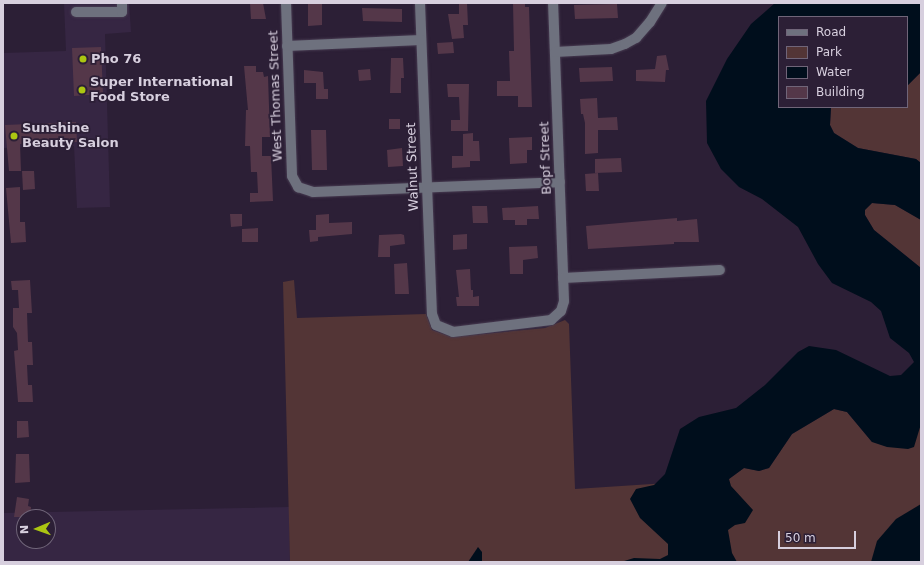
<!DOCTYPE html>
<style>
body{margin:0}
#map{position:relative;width:924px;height:565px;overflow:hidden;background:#2c1f36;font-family:"DejaVu Sans",sans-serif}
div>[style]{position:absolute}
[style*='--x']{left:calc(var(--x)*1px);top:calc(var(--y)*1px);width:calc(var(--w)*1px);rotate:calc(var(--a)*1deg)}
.built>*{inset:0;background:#362643}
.green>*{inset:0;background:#533536}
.water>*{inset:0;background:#000e1c}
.building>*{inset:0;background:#543749}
.roads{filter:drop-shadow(0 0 1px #473b51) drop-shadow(0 0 1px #473b51)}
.minor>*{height:10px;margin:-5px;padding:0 5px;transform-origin:5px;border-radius:5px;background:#6e717e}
.dots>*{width:11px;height:11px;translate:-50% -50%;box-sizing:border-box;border:2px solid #2c1f36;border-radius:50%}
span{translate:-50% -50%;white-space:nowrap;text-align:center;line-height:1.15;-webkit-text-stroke:3.5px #2c1f36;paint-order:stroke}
.poi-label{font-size:13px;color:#d7cfde;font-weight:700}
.left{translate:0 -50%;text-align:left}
.street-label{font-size:13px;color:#d7cfde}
.frame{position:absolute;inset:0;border:4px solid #d7cfde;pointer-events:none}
.legend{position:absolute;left:778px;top:16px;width:130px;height:92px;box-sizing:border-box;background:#2c1f36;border:1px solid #706579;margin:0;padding:5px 7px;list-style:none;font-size:12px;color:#d7cfde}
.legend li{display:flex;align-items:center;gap:8px;height:20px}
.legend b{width:20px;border:1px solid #706579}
.north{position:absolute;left:16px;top:509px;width:40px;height:40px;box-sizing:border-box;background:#2c1f36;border:1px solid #706579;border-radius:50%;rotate:268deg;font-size:11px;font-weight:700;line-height:16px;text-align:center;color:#d7cfde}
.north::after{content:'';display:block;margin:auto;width:14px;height:18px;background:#acc612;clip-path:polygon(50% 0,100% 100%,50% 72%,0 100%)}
.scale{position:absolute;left:778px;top:531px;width:78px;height:18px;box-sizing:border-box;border:2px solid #d7cfde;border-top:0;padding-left:5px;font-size:12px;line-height:14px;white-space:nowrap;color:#d7cfde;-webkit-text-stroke:3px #2c1f36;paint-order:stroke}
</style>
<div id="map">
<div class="built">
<div style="clip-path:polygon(64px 3px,129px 3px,131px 32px,105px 34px,110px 207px,77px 208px,74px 146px,3px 148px,3px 53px,66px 51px)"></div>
<div style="clip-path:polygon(evenodd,289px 507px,290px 562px,3px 562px,3px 513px,289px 507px,24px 517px,48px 517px,48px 541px,24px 541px,24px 517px)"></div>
</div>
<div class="green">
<div style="clip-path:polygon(921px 72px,921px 163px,916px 159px,858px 148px,834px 133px,830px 125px,831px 107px,907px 107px,907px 86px)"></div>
<div style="clip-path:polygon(872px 203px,895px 205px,921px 220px,921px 268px,874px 230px,865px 215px,865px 209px)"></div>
<div style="clip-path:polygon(294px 280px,297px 318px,426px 314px,432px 330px,452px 337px,545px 328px,565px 320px,569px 324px,575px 489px,729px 479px,744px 468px,759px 471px,769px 468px,792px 434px,834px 409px,847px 412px,872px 442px,921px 424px,921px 562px,290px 562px,283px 282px)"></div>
</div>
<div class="water">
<div style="clip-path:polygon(775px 3px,921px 3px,921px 72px,907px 86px,907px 17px,779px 17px,779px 107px,831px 107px,830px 125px,834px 133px,858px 148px,916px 159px,921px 163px,921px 220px,895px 205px,872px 203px,865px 210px,865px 215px,874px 230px,921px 268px,921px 424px,914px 447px,908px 449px,887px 447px,872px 442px,847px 412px,834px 409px,792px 434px,769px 468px,759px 471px,744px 468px,729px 479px,731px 486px,753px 510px,745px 523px,735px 525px,728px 530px,732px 553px,737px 562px,621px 562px,634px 558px,660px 559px,668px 555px,668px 544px,640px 518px,630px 499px,636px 489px,654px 485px,665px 474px,680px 429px,699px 417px,736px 408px,765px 385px,798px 352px,809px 346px,836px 350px,890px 376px,901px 375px,914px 362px,909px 353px,890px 338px,881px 311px,871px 302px,832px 283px,818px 264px,798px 227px,762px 199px,739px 187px,721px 169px,707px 143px,706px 101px,727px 59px,751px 24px)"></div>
<div style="clip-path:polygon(921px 504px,921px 562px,871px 562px,877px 541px,896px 519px)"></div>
<div style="clip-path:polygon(478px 547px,482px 552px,482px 562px,468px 562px)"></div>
</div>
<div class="building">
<div style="clip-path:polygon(250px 3px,263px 3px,266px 19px,251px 19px)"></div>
<div style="clip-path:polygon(459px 3px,467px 3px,468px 25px,463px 25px,464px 38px,452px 39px,448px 14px,459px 14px)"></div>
<div style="clip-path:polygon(513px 3px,525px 3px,525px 7px,529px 7px,532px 107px,518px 107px,518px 96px,497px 96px,497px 81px,510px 81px,509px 51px,514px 51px)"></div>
<div style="clip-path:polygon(308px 4px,322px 4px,322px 25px,308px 26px)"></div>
<div style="clip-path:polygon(617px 4px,618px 18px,575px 19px,574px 5px)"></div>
<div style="clip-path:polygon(362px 8px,402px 9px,402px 22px,363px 21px)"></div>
<div style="clip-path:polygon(453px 42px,454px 53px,438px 54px,437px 43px)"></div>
<div style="clip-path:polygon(101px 47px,103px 94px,74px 96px,72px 48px)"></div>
<div style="clip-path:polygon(666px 55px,669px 70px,666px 70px,665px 82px,636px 81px,636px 70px,655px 69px,657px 56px)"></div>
<div style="clip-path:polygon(391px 58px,403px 58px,404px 78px,401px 78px,401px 93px,390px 93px)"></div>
<div style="clip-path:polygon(244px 66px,256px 66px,256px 72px,263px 72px,264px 77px,268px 76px,270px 137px,262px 137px,262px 156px,271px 156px,273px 201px,250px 202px,250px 193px,258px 193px,257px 172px,251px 172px,250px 146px,245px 146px,246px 110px,248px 110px)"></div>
<div style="clip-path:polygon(612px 67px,613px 81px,580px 82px,579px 68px)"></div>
<div style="clip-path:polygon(370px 69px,371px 80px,359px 81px,358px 70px)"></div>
<div style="clip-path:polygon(304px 70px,323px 72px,324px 89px,328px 89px,328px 99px,316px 99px,316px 83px,304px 83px)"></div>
<div style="clip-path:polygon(447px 84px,469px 84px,468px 131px,451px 131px,451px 120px,460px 120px,459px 97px,448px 97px)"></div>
<div style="clip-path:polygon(597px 98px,598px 118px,617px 117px,618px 130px,598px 130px,598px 153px,585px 154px,585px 123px,583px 114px,581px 114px,580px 99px)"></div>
<div style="clip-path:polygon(389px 119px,400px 119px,400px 129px,389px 129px)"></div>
<div style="clip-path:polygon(76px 122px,77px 142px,20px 144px,21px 171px,9px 171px,5px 125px)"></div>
<div style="clip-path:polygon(311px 130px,326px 130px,327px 170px,312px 170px)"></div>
<div style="clip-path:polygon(473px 133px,473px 141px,479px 141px,480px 161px,470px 161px,470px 167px,452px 168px,452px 156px,463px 156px,463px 134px)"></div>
<div style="clip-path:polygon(532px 137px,532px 150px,527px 150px,527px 163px,510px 164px,509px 138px)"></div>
<div style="clip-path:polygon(402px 148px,403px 166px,388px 167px,387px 150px)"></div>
<div style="clip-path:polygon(621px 158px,622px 172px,595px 173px,595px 159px)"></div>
<div style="clip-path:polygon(22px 171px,34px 171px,35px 189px,23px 190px)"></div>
<div style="clip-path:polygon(598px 173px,599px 191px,586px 191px,585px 174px)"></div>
<div style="clip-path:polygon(20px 187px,20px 222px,25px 222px,26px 242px,11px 243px,6px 188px)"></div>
<div style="clip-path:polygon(472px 206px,487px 206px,488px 223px,473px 223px)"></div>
<div style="clip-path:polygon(538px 206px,539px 219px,527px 219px,527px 225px,515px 225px,515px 220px,503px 220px,502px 208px)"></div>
<div style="clip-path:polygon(230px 214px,242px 214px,242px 226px,231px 227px)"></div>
<div style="clip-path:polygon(329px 214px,329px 223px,352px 222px,352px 234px,318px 237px,318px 241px,310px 242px,309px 230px,316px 230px,316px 215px)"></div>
<div style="clip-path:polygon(677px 218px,677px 221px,697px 219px,699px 242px,674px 242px,674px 244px,588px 249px,586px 226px)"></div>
<div style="clip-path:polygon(258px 228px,258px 242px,242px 242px,242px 229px)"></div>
<div style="clip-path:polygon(401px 234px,404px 235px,405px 244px,390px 246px,390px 257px,378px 257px,379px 235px)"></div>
<div style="clip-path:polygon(467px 234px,467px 249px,453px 250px,453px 235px)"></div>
<div style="clip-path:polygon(537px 246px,538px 258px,523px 260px,523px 274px,510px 274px,509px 247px)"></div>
<div style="clip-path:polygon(407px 263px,409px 294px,395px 294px,394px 264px)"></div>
<div style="clip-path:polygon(470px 269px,471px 290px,473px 290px,473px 297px,479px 296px,479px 306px,457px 306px,456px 297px,459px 297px,456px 270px)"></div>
<div style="clip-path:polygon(30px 280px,32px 313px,27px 313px,28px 342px,32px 342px,33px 365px,27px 365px,28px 385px,32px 385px,33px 402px,18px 402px,14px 351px,18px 350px,17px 333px,13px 327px,13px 308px,19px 308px,18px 290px,12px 290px,11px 281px)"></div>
<div style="clip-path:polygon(17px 421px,28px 421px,29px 437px,17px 438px)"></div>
<div style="clip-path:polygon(16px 454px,29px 454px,30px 482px,15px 483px)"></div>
<div style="clip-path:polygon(17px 497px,29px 499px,28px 506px,31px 507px,30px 517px,14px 517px)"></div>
</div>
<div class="roads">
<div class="minor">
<div style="--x:286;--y:3;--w:173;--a:88"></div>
<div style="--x:292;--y:176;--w:13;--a:61"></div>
<div style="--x:298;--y:187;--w:16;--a:18"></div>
<div style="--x:313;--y:192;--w:247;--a:-2.3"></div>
<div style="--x:420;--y:3;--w:311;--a:87.8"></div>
<div style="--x:432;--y:314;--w:12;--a:70"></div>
<div style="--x:436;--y:325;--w:18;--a:22"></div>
<div style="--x:453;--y:332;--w:99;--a:-7"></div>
<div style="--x:551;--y:320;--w:13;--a:-42"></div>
<div style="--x:561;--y:311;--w:10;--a:-73"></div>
<div style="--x:564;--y:301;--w:298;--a:-92.1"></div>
<div style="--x:76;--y:12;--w:46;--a:0"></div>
<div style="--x:122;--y:12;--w:9;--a:-90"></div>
<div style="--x:287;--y:46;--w:134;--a:-2.6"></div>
<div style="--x:555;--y:52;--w:56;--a:-3.1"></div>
<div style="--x:611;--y:49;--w:15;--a:-20"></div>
<div style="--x:625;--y:44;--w:13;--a:-29"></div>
<div style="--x:636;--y:38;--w:21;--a:-49"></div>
<div style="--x:650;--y:22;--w:22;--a:-58"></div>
<div style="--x:563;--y:278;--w:157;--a:-2.9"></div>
</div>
</div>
<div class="dots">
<div style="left:83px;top:59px;background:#acc612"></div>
<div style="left:82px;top:90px;background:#acc612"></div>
<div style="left:14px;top:136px;background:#acc612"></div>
</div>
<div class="poi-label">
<span class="left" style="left:91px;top:59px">Pho 76</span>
<span class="left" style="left:90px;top:90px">Super International<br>Food Store</span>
<span class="left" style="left:22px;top:136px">Sunshine<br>Beauty Salon</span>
</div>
<div class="street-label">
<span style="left:276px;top:96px;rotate:-92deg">West Thomas Street</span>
<span style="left:546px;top:158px;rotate:-92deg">Bopf Street</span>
<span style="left:413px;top:167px;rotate:-92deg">Walnut Street</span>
</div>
<div class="frame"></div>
<ul class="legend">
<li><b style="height:5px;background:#6e717e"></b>Road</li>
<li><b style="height:11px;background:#533536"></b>Park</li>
<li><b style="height:11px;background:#000e1c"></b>Water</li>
<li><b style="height:11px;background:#543749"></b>Building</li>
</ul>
<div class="north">N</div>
<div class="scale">50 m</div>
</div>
